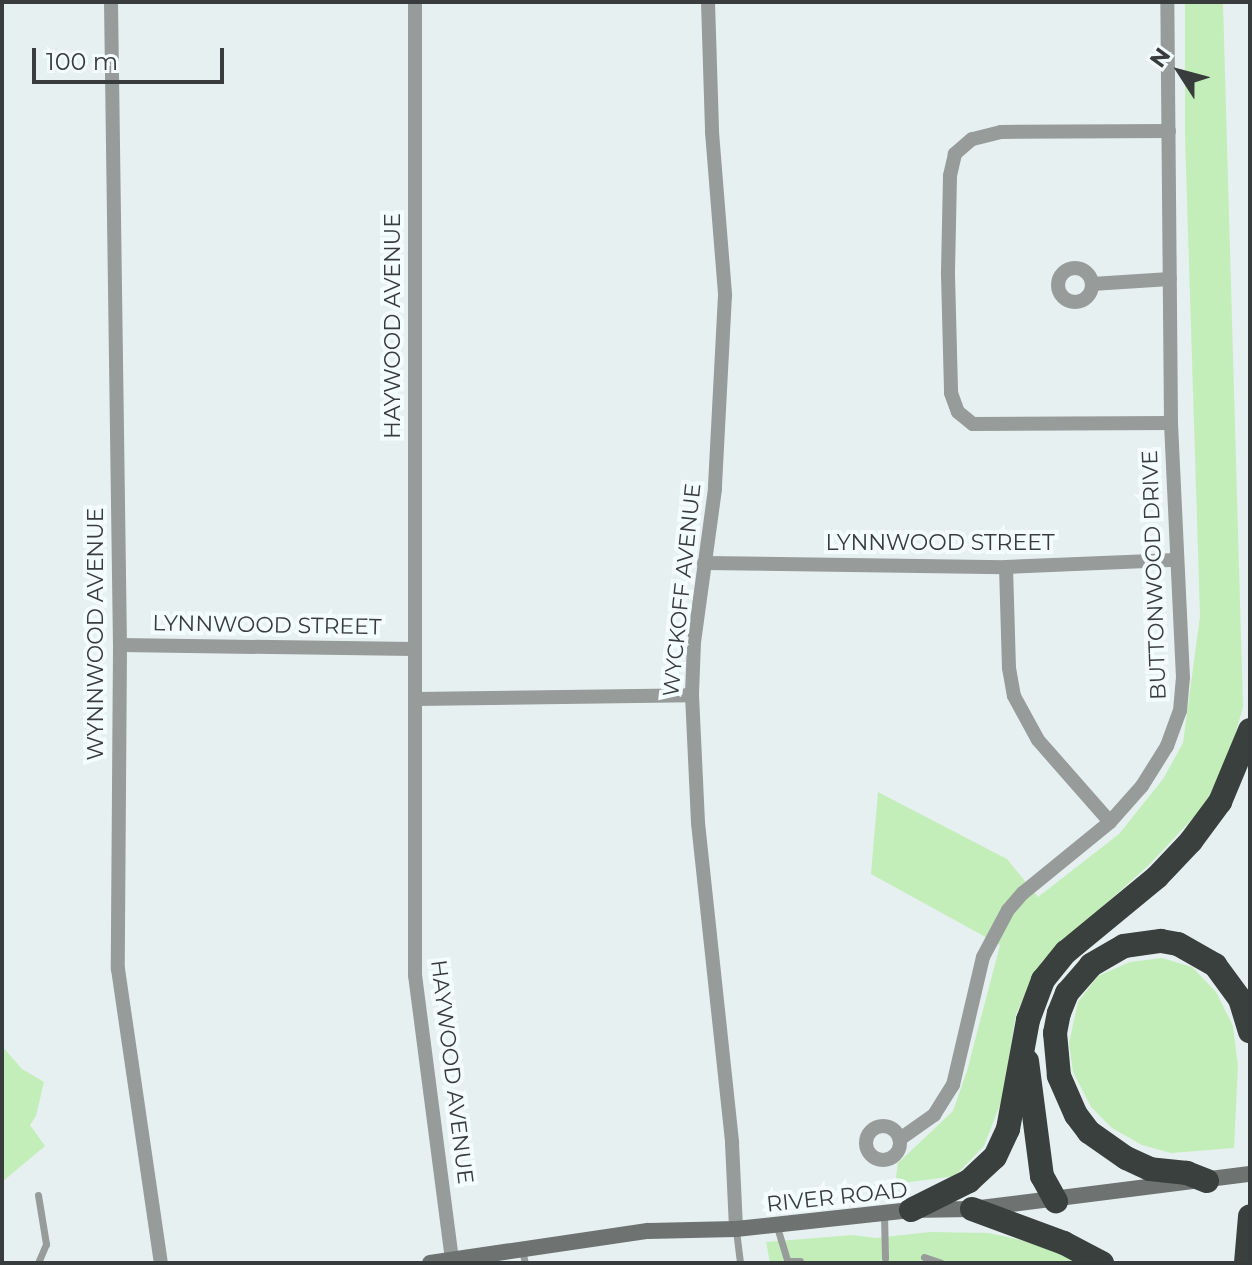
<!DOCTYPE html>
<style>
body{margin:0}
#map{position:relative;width:1252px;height:1265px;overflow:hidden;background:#e7f0f1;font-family:Montserrat,sans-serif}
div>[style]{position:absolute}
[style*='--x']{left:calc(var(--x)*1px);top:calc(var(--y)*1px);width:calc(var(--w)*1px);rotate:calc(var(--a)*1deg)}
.green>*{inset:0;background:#c3eeb9}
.lane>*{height:7px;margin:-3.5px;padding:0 3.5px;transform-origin:3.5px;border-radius:3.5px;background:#979b9a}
.street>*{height:14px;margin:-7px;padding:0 7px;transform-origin:7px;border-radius:7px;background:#979b9a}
.street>.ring{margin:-7px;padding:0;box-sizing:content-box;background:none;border:14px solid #979b9a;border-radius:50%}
.secondary>*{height:16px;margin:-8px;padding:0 8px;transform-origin:8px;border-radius:8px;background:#6e7371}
.highway>*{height:24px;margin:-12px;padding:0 12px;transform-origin:12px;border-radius:12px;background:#3a403e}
span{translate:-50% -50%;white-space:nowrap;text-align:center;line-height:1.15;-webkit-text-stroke:8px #f4fdfe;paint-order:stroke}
.street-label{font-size:22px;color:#383c3c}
.frame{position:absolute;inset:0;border:4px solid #383c3c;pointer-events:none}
.north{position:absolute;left:1140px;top:32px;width:80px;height:80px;-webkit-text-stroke:6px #f4fdfe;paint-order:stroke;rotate:306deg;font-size:22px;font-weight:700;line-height:32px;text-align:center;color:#383c3c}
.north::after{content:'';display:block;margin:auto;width:28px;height:36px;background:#383c3c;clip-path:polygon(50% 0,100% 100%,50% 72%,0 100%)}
.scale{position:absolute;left:32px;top:48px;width:192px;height:36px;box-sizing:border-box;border:4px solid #383c3c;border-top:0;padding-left:10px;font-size:24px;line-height:28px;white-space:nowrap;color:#383c3c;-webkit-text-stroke:6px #f4fdfe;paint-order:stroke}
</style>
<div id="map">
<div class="green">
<div style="clip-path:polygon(1185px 2px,1223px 2px,1243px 707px,1230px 753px,1205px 805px,1151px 863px,1042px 961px,1016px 1014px,1002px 1100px,984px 1146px,955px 1176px,895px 1184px,898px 1163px,953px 1111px,967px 1071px,1000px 945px,871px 874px,878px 792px,1007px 859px,1038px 897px,1119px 834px,1163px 779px,1183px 743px,1200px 616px,1185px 137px)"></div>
<div style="clip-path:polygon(1162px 958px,1192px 967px,1216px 992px,1233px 1026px,1238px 1066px,1234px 1148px,1171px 1153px,1142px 1145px,1112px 1128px,1091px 1107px,1073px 1072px,1069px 1043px,1078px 1002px,1098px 976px,1130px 962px)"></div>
<div style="clip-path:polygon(2px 1046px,22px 1069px,44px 1082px,36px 1116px,30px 1125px,45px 1146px,2px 1182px)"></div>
<div style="clip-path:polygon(930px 1232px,989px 1233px,1021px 1240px,1089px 1263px,770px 1263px,766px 1242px,853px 1235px,876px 1238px)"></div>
</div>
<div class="lane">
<div style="--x:38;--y:1195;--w:50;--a:80.7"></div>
<div style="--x:46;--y:1244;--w:21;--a:113"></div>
<div style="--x:884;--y:1214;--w:44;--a:88.7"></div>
<div style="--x:777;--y:1227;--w:38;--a:73"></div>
<div style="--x:736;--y:1230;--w:33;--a:83"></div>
<div style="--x:522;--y:1250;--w:13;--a:77"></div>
<div style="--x:924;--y:1257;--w:18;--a:19"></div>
<div style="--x:788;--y:1261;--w:12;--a:0"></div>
</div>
<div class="street">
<div style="--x:111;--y:2;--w:643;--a:89.2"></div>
<div style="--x:120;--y:645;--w:324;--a:90.4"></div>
<div style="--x:118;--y:969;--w:297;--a:81.7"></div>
<div style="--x:415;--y:2;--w:973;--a:90"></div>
<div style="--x:415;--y:975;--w:286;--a:82.6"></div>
<div style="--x:708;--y:2;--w:130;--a:88.2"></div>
<div style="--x:712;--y:132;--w:164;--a:85.4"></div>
<div style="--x:725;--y:295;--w:194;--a:93"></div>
<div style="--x:715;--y:489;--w:154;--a:97.8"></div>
<div style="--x:694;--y:642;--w:53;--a:92.2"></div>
<div style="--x:692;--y:695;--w:128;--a:87.3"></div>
<div style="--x:698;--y:823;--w:322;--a:83.9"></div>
<div style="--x:732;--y:1143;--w:86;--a:87.3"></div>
<div style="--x:1169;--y:131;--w:168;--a:179.7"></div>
<div style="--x:1001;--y:132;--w:30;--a:166"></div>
<div style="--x:972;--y:139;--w:23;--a:139"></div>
<div style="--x:955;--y:154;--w:23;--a:103"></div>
<div style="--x:950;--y:176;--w:99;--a:91.2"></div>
<div style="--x:948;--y:275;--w:118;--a:88.5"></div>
<div style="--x:951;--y:393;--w:20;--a:70"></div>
<div style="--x:958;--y:412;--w:19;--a:39"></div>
<div style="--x:973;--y:424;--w:198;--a:-0.3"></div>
<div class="ring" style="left:1058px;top:268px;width:20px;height:20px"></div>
<div style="--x:1092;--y:284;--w:78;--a:-3.7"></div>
<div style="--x:704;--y:563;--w:302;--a:0.8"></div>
<div style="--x:1006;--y:567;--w:170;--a:-2.4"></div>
<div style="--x:1006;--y:567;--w:101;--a:88.3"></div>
<div style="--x:1009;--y:668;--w:28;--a:80"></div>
<div style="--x:1014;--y:696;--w:50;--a:61.4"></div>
<div style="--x:1038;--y:740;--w:109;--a:48.7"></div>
<div style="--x:120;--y:645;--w:294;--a:0.8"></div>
<div style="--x:416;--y:699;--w:276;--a:-0.8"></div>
<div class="ring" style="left:866px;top:1126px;width:20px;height:20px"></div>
<div style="--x:900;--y:1139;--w:42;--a:-35.2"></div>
<div style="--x:934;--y:1115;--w:36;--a:-58"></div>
<div style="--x:953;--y:1085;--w:131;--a:-76.8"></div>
<div style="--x:983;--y:957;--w:53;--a:-62"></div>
<div style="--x:1008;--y:910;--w:23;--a:-49"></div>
<div style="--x:1023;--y:893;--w:112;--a:-39.2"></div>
<div style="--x:1110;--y:822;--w:48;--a:-48.4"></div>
<div style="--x:1142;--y:786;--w:47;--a:-58"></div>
<div style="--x:1167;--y:746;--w:37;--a:-70"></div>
<div style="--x:1180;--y:711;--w:33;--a:-85"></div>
<div style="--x:1183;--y:678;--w:255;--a:-92.7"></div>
<div style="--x:1171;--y:423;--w:421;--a:-90.5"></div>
</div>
<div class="secondary">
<div style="--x:430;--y:1263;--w:220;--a:-8.4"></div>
<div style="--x:648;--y:1231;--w:88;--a:-1.3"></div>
<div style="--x:736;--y:1229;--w:176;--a:-6.2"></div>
<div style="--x:911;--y:1210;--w:61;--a:-0.9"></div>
<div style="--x:972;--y:1209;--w:280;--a:-7.2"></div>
</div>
<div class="highway">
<div style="--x:1027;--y:1061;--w:116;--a:82.6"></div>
<div style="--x:1042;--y:1176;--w:29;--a:61"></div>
<div style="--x:1207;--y:1181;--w:22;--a:-158"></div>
<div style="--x:1187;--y:1173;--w:37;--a:-174"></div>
<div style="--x:1150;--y:1169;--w:26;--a:-155"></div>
<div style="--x:1126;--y:1158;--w:45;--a:-144.9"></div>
<div style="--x:1089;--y:1132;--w:21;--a:-127"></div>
<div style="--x:1076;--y:1115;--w:43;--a:-113.6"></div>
<div style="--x:1059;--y:1076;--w:43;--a:-95.3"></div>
<div style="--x:1055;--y:1033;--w:20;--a:-79"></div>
<div style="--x:1059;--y:1013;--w:22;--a:-68"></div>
<div style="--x:1067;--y:993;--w:37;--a:-49"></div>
<div style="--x:1091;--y:965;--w:38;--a:-30"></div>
<div style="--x:1124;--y:946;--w:37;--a:-8"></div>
<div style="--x:1161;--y:941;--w:17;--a:10"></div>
<div style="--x:1178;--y:944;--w:43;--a:29.6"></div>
<div style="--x:1215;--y:965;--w:42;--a:53.7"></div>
<div style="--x:1240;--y:999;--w:34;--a:73"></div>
<div style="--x:972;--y:1209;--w:98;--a:20.3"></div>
<div style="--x:1064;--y:1243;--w:43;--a:27.8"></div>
<div style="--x:911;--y:1210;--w:65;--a:-26.6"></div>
<div style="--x:969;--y:1181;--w:35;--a:-43"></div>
<div style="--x:995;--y:1157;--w:31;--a:-65"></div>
<div style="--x:1008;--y:1129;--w:111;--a:-79.6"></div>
<div style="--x:1028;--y:1020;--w:43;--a:-69.4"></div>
<div style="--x:1043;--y:980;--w:36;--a:-51"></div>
<div style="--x:1066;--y:952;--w:118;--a:-39.5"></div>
<div style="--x:1157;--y:877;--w:50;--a:-46.6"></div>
<div style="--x:1191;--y:841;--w:49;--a:-53.4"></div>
<div style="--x:1220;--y:802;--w:78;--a:-67.4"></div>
<div style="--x:1246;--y:1263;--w:47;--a:-85.1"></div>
</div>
<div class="street-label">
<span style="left:393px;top:326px;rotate:-90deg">HAYWOOD AVENUE</span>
<span style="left:940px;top:543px">LYNNWOOD STREET</span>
<span style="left:1154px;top:575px;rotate:-92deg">BUTTONWOOD DRIVE</span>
<span style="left:682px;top:590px;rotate:-84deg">WYCKOFF AVENUE</span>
<span style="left:267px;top:625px;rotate:1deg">LYNNWOOD STREET</span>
<span style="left:96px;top:634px;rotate:-90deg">WYNNWOOD AVENUE</span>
<span style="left:452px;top:1072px;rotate:83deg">HAYWOOD AVENUE</span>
<span style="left:837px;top:1197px;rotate:-6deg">RIVER ROAD</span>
</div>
<div class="frame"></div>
<div class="north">N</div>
<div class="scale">100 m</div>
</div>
